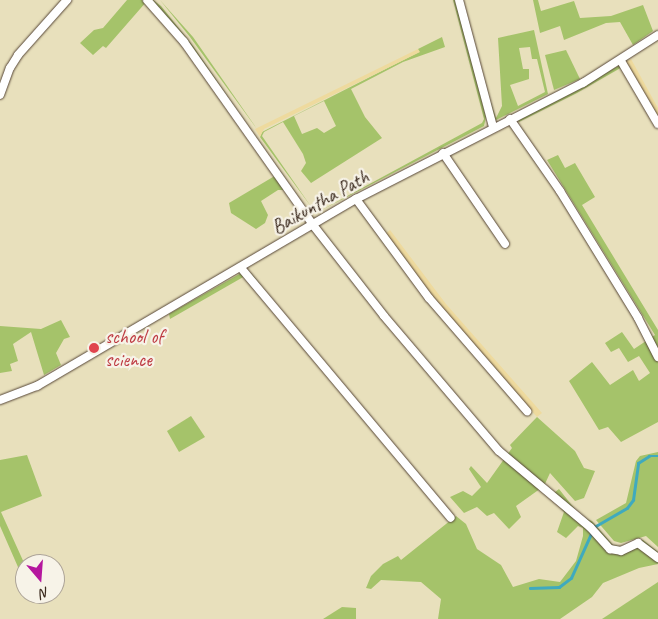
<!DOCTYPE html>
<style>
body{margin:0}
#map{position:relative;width:658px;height:619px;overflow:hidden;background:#e8e0bc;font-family:Caveat,sans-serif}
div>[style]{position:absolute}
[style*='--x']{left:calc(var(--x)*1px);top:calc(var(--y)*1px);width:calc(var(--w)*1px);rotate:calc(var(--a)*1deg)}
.green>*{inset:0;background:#a5c36a}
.sand>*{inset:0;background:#eeda9e}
.stream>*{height:2.5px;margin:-1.25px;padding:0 1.25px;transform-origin:1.25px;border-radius:1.25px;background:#3faabe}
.roads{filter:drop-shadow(0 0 1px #554536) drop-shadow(0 0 1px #554536)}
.street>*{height:8px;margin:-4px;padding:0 4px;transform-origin:4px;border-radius:4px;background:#fff}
.dots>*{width:14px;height:14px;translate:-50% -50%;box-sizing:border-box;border:2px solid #f7f3e8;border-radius:50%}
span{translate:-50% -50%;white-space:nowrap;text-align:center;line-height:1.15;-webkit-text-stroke:4.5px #f7f3e8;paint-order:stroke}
.street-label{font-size:20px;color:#3b2a1e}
.health-label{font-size:20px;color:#be3a42}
.left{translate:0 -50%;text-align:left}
.north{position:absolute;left:15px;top:554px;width:50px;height:50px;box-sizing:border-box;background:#f7f3e8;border:1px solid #aca397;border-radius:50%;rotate:162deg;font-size:14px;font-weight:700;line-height:20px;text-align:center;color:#3b2a1e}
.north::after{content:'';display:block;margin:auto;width:18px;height:22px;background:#b5179e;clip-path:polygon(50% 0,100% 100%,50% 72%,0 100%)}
</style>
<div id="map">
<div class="green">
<div style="clip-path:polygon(127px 0,153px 0,161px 6px,193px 46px,277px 169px,288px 190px,278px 190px,261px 201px,268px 215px,265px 223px,256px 229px,231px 213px,229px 203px,278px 174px,191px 50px,147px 1px,106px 48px,103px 46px,93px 55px,80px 43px,94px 30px,103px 28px)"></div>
<div style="clip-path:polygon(160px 0,193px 37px,257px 129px,190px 37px)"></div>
<div style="clip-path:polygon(453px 0,456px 0,483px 103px,486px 117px,484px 126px,316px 213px,482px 123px,484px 119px)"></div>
<div style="clip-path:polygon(533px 0,538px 0,541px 11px,574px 1px,580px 18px,611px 16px,643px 5px,653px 31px,633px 45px,620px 22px,606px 23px,564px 40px,560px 26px,540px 33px)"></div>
<div style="clip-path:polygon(evenodd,534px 30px,548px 94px,496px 120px,493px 118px,481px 73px,496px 118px,502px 106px,498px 38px,534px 30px,530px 47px,532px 59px,537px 59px,545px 92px,518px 106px,510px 85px,529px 79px,529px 69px,523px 69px,519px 48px,530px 47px)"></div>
<div style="clip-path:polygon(evenodd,442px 37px,445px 47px,403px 62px,351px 89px,365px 117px,382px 138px,311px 183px,301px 171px,306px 163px,303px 154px,283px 122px,264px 132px,262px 136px,312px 208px,260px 137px,262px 132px,419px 52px,418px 49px,442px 37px,324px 101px,336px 126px,324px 133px,317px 128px,302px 134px,294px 116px,324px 101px)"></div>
<div style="clip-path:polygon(566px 50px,580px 79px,554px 90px,545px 55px)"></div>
<div style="clip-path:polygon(624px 63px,624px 66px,577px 93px,519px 122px,518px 120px)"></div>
<div style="clip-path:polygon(558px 155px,565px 168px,575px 163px,595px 197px,582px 205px,658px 330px,658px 422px,621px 442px,608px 427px,599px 430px,569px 381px,592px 362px,610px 385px,633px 370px,639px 381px,650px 373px,639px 356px,628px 362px,619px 348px,611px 352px,605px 343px,622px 332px,634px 349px,655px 335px,547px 160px)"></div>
<div style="clip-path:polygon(243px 272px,251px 273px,278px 307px,245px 276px,170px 319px,169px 314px)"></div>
<div style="clip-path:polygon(61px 320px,70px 337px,64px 339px,56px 353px,61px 365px,44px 375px,31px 332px,13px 344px,18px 361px,10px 364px,12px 371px,0 373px,0 326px,41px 329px)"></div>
<div style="clip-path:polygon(191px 416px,205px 437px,179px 452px,167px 431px)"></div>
<div style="clip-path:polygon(537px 417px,575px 451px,584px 468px,595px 471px,584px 498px,575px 501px,550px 473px,544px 486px,516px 506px,521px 517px,509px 529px,494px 513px,487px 516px,477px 507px,464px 513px,450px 497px,463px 491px,472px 496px,481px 487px,469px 469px,471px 466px,487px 483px,512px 448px,510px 445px)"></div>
<div style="clip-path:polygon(658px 452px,658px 547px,646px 536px,621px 543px,614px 541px,596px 520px,626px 503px,636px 461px,640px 456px)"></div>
<div style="clip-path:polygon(27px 455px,42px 496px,1px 512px,25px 565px,25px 583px,0 526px,0 460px)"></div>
<div style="clip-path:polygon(559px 489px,581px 517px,592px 521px,613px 545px,622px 547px,643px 540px,658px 552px,658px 564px,639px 568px,603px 583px,592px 597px,560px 619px,438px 619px,441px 599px,421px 582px,381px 580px,371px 589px,366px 588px,371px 576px,383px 564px,398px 556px,401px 560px,456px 516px,466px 524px,477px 549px,501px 565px,513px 587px,539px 579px,560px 582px,576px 561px,583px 536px,583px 528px,578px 526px,566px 538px,557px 532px,564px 512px,550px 496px)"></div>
<div style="clip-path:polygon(658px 582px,658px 619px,602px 619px)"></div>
<div style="clip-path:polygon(342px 607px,356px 608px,356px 619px,323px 619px)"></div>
</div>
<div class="sand">
<div style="clip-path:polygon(418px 49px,420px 52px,264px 129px,260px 137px,255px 129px)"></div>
<div style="clip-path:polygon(631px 59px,658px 108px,658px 119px,624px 63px)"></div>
<div style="clip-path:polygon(390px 230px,446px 304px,542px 413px,537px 417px,424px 289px,385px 234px)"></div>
</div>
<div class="stream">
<div style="--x:530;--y:588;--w:29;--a:-2"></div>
<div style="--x:559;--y:587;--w:15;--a:-37"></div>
<div style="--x:571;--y:578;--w:56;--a:-65.7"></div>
<div style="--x:594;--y:527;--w:38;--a:-30"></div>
<div style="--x:627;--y:508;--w:10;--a:-53"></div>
<div style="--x:633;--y:500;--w:37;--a:-82"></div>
<div style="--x:638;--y:463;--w:13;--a:-32"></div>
<div style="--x:649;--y:456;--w:9;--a:0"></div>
</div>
<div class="roads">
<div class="street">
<div style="--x:147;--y:0;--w:56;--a:48.6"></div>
<div style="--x:184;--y:42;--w:224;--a:54.8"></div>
<div style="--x:313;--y:225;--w:115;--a:52"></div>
<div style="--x:384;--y:316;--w:177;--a:49.6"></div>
<div style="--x:499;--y:451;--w:119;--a:39.9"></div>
<div style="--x:590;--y:527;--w:30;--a:48"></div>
<div style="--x:610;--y:549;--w:11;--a:10"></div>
<div style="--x:621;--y:551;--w:19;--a:-25"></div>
<div style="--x:638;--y:543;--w:25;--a:37"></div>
<div style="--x:459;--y:0;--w:131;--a:75"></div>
<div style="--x:621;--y:61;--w:73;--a:59.6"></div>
<div style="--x:0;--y:95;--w:29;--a:-70"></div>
<div style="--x:10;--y:68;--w:15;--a:-58"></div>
<div style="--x:18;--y:55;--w:74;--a:-48.3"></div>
<div style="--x:510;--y:119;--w:88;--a:55.2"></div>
<div style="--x:560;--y:191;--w:149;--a:58.4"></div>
<div style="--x:638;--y:318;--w:44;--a:62.9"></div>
<div style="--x:443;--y:153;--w:110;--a:55.7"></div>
<div style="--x:356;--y:199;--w:123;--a:53.6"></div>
<div style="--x:429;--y:298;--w:150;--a:49.1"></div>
<div style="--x:241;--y:268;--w:326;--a:50"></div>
<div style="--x:0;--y:400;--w:40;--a:-21"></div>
<div style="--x:37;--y:386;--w:370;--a:-30.4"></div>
<div style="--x:356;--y:199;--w:255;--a:-27.1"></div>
<div style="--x:583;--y:83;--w:89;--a:-32.6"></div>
</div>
</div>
<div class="dots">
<div style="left:94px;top:348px;background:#e0444e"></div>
</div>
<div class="street-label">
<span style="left:320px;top:202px;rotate:-30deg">Baikuntha Path</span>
</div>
<div class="health-label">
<span class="left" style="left:105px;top:348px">school of<br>science</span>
</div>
<div class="north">N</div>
</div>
